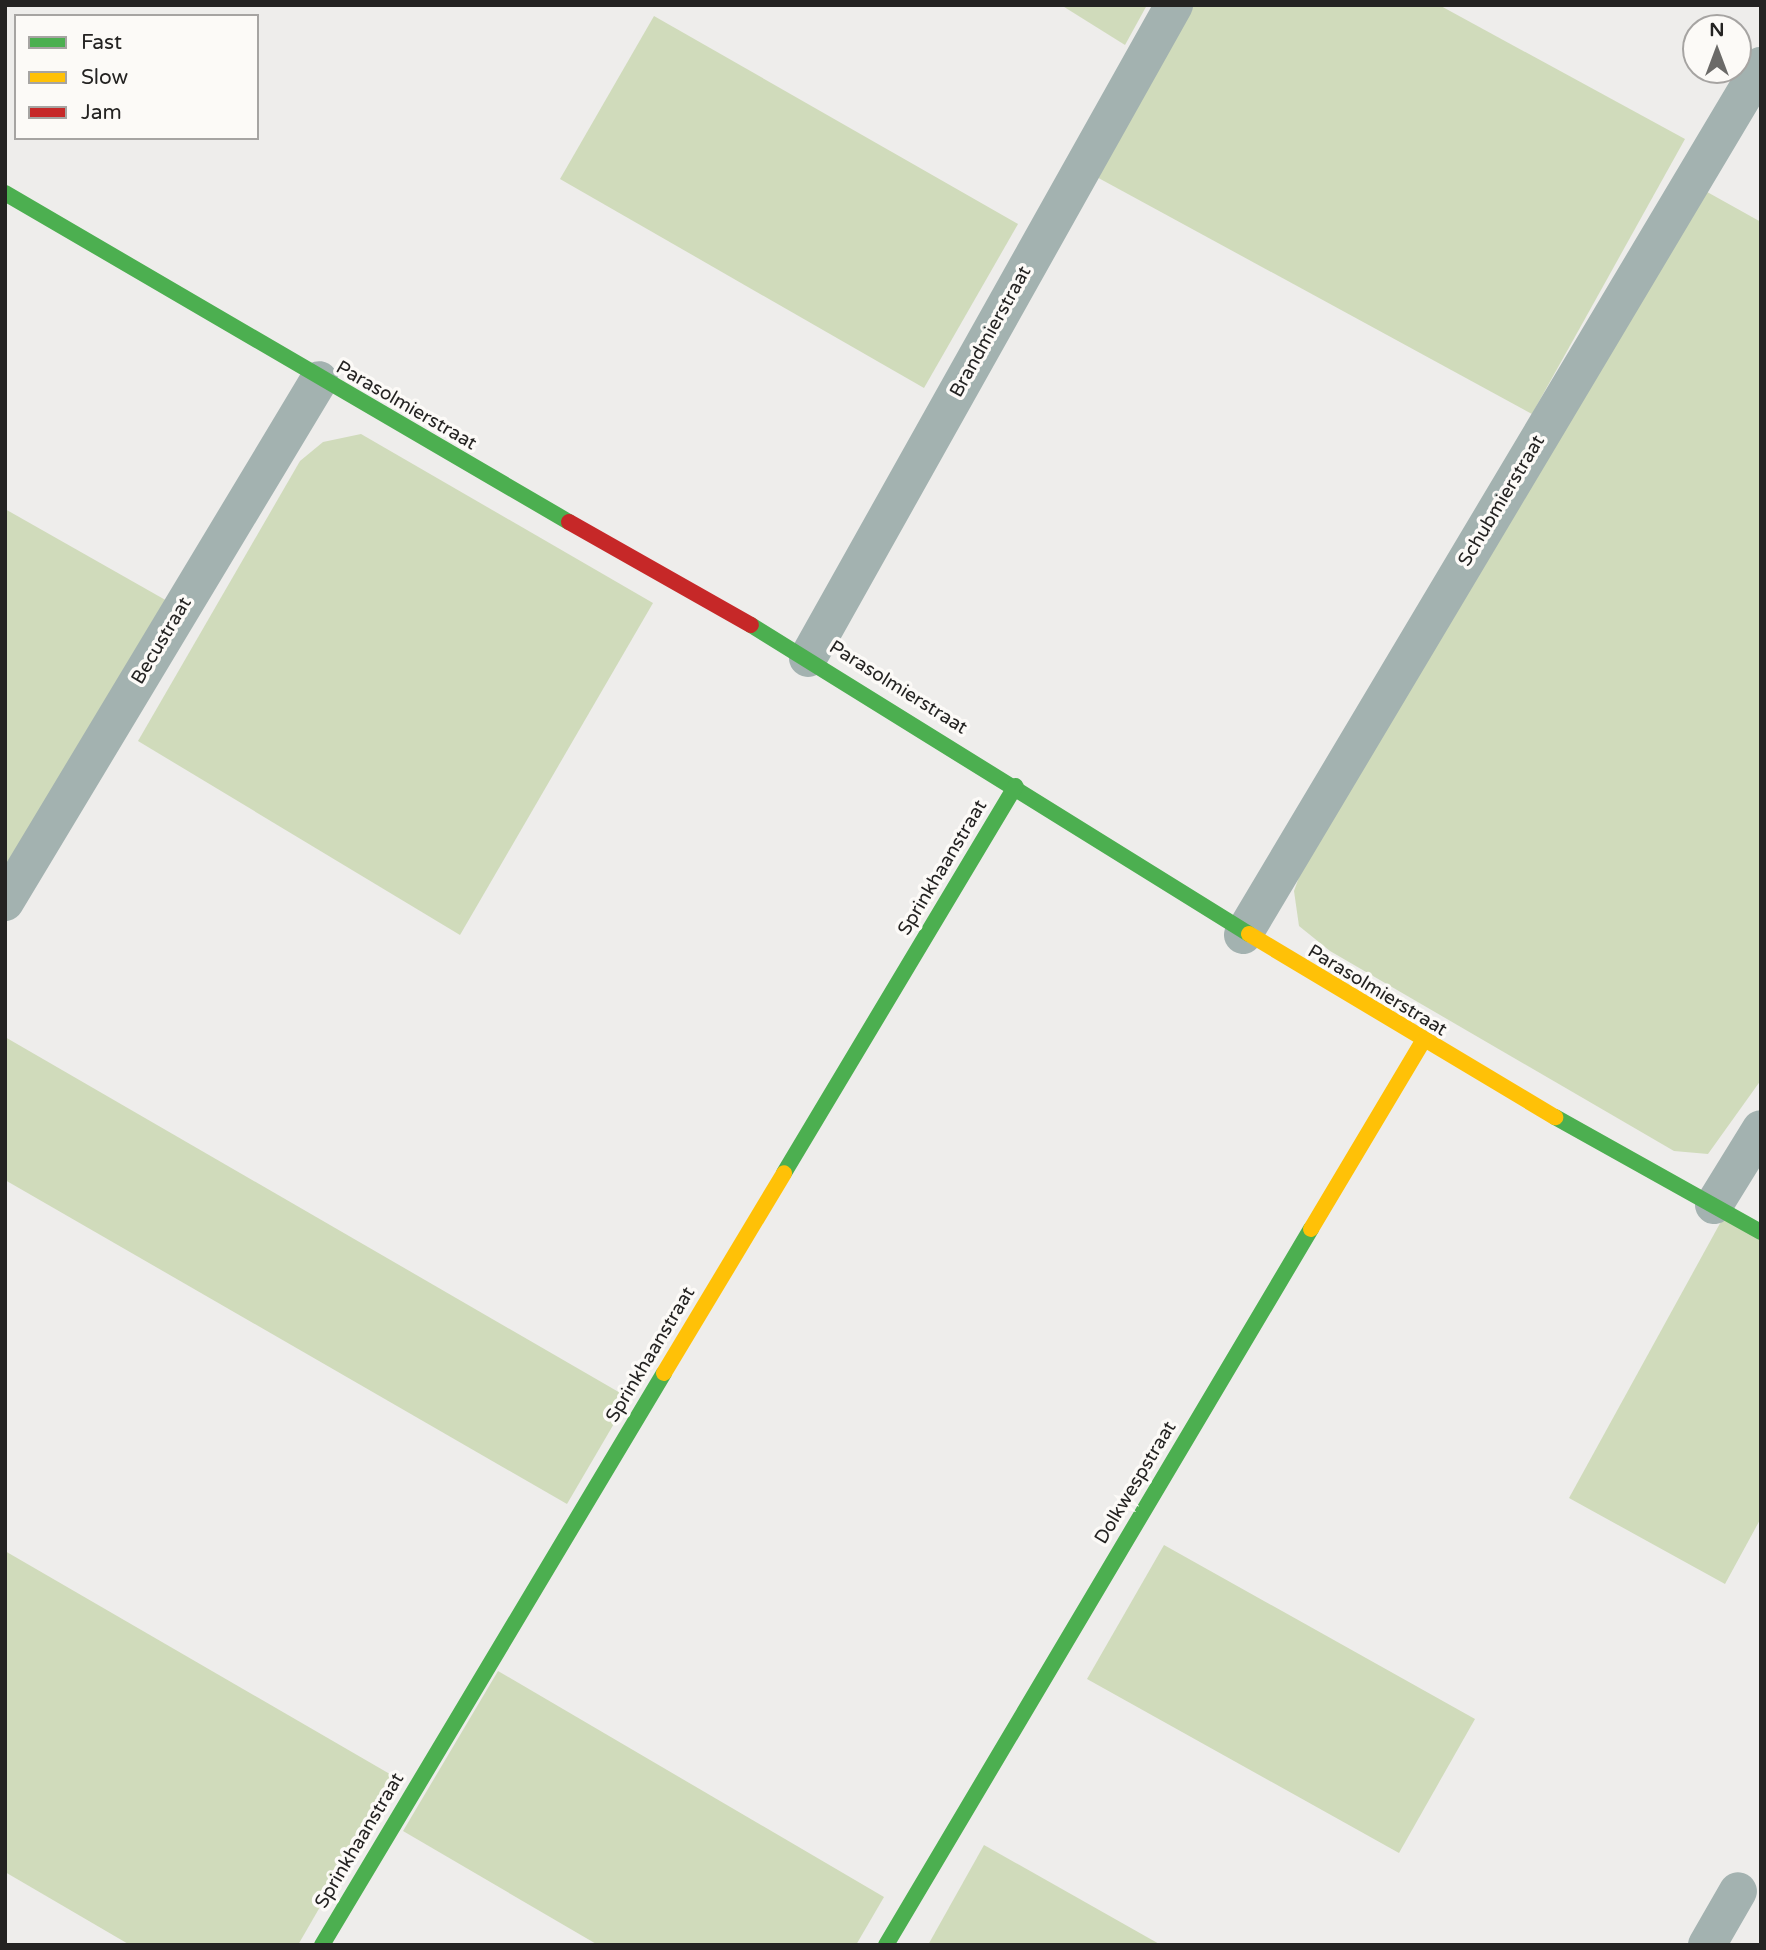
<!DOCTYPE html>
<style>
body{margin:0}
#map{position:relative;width:1766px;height:1950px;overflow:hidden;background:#eeedeb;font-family:"Varela Round",sans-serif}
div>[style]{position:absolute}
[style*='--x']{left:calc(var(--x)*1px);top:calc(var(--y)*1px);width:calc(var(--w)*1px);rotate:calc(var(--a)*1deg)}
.green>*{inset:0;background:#d0dbbb}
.street>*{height:38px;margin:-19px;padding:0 19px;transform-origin:19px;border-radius:19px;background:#a3b2b0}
.fast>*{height:16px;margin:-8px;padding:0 8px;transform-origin:8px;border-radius:8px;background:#4caf50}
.slow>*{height:16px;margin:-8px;padding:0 8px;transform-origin:8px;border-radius:8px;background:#ffc107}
.jam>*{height:16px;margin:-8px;padding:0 8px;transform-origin:8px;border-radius:8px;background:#c62828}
span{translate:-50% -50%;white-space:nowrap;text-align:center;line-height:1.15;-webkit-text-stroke:7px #fcfaf7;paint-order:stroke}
.street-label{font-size:19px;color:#242322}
.frame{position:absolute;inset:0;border:7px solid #242322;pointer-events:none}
.legend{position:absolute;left:14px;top:14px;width:245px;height:126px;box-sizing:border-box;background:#fcfaf7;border:2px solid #a6a4a2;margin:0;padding:9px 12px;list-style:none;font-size:21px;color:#242322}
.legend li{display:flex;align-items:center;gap:14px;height:35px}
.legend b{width:35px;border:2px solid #a6a4a2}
.north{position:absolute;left:1682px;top:14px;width:70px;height:70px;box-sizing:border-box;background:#fcfaf7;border:2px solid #a6a4a2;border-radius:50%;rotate:0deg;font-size:19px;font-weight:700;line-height:28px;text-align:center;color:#242322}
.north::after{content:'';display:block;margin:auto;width:24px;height:32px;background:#6b6a68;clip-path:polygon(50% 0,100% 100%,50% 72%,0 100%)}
</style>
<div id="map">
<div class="green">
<div style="clip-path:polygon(1061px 5px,1147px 5px,1125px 45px)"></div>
<div style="clip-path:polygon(1187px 5px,1439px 5px,1685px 139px,1532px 414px,1093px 175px)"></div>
<div style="clip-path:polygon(654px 16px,1018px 224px,924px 388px,560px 179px)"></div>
<div style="clip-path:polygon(1700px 188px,1761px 222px,1761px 1080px,1708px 1154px,1674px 1151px,1330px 951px,1299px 926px,1294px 891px,1307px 855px)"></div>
<div style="clip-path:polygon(361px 434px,653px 603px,460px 935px,138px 741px,300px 461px,323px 442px)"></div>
<div style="clip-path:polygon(5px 509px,169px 602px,5px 868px)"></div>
<div style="clip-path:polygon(5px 1037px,629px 1398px,567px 1504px,5px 1180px)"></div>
<div style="clip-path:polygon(1729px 1207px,1761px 1225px,1761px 1518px,1725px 1584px,1569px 1498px)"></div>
<div style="clip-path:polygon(1164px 1545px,1475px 1719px,1399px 1853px,1087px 1679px)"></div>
<div style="clip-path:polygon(5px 1551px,395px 1777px,298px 1945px,130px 1945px,5px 1872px)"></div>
<div style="clip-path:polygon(498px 1671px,884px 1897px,856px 1945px,598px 1945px,403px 1831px)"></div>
<div style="clip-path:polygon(984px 1845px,1161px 1945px,928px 1945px)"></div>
</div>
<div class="street">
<div style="--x:808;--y:658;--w:749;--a:-60.73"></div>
<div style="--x:5;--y:902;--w:609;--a:-58.97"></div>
<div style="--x:1243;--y:935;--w:1012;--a:-59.2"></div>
<div style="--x:1714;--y:1205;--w:89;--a:-58.3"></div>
<div style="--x:1707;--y:1945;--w:62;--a:-60.1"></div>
</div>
<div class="fast">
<div style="--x:5;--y:193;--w:653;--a:30.26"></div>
<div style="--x:751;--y:625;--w:586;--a:31.82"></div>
<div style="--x:1555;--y:1117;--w:236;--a:29.2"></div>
<div style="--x:784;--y:1173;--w:451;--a:-59.1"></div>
<div style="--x:322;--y:1945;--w:666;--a:-59.12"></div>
<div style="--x:886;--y:1945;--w:833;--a:-59.31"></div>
</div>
<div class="slow">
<div style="--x:1249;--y:934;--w:357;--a:30.9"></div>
<div style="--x:1311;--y:1229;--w:217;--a:-59.2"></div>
<div style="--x:664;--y:1373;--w:233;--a:-59"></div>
</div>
<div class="jam">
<div style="--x:569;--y:522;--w:209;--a:29.5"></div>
</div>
<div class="street-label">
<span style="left:991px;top:332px;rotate:-61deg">Brandmierstraat</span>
<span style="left:406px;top:406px;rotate:30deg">Parasolmierstraat</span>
<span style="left:1502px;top:501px;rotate:-59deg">Schubmierstraat</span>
<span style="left:162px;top:641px;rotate:-59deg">Becustraat</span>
<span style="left:898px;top:688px;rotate:32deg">Parasolmierstraat</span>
<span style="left:943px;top:868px;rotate:-59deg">Sprinkhaanstraat</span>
<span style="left:1377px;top:991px;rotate:31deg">Parasolmierstraat</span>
<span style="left:651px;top:1355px;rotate:-59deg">Sprinkhaanstraat</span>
<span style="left:1136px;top:1483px;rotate:-59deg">Dolkwespstraat</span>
<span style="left:360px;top:1841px;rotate:-59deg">Sprinkhaanstraat</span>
</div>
<div class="frame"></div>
<ul class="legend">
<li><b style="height:9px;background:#4caf50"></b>Fast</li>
<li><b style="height:9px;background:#ffc107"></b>Slow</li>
<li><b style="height:9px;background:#c62828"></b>Jam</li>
</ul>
<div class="north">N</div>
</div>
